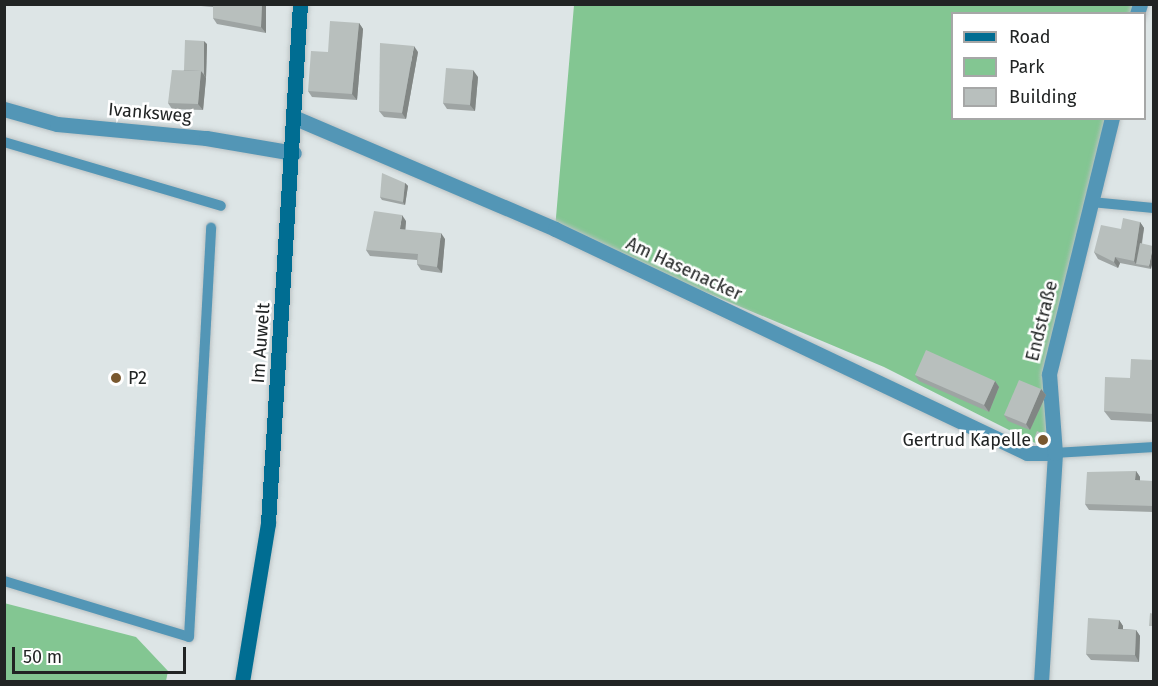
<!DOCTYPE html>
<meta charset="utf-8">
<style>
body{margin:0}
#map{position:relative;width:1158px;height:686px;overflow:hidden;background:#dde5e6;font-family:"Fira Sans",sans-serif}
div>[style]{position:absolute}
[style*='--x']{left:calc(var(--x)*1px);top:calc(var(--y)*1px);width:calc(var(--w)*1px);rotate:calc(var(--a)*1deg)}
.green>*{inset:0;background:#83c692}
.roads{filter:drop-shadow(0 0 2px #bbc2c3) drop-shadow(0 0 2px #bbc2c3)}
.service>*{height:10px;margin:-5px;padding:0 5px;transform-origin:5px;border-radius:5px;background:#5396b6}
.minor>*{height:15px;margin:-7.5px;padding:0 7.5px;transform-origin:7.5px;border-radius:7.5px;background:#5396b6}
.secondary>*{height:15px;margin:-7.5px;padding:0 7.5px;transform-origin:7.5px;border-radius:7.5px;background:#006d92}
.wall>*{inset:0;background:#9ea4a3}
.shaded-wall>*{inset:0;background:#818684}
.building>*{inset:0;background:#b8bfbd}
.dots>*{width:16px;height:16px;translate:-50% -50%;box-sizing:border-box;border:3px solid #fff;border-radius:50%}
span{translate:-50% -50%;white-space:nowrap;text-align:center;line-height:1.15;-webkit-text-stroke:5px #fff;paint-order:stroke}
.street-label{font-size:18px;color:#212424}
.poi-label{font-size:18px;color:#212424}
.left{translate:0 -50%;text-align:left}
.right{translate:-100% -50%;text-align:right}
.frame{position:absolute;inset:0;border:6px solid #212424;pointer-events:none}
.legend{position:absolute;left:951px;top:12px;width:195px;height:108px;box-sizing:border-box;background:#fff;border:2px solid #a6a7a7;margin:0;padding:8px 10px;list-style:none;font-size:18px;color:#212424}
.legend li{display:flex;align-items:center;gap:12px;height:30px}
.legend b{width:30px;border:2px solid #a6a7a7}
.scale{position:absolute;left:12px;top:647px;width:174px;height:27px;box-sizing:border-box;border:3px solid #212424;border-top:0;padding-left:8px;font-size:18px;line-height:21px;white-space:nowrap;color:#212424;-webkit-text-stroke:4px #fff;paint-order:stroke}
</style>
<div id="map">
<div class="green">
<div style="clip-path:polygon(574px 5px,1140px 5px,1137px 13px,952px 14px,952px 118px,1112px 119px,1049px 374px,1055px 453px,884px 367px,555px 229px)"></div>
<div style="clip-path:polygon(4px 603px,136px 637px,168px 671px,166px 681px,5px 681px)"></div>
</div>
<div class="roads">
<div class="service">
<div style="--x:4;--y:142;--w:226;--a:16.4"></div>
<div style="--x:1091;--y:202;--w:63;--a:5.4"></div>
<div style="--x:1055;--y:453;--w:99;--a:-3.5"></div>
<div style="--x:4;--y:581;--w:193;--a:16.8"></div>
<div style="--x:189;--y:637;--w:410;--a:-86.9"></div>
</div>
<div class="minor">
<div style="--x:1137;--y:14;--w:10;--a:-73"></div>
<div style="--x:4;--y:109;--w:55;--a:15.8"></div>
<div style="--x:57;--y:124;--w:150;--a:5.4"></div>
<div style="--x:206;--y:138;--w:89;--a:9.7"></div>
<div style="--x:293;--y:117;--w:285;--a:23.1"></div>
<div style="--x:555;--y:229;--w:522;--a:25.39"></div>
<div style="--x:1027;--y:453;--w:28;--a:0"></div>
<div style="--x:1041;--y:682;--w:229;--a:-86.5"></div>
<div style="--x:1055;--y:453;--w:79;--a:-94.3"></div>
<div style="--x:1049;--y:374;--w:264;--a:-76.2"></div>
</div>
<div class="secondary">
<div style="--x:242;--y:682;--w:161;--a:-80.7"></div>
<div style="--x:268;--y:523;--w:520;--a:-86.47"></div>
</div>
</div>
<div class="wall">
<div style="clip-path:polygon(199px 4px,266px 4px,266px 33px,217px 24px,213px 18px,213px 7px,201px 6px)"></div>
<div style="clip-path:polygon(359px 23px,363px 29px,357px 100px,312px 97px,308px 91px,328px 52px)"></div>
<div style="clip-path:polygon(207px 44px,206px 78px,203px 110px,172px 109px,168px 103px,184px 70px)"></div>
<div style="clip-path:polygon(418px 52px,406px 119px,384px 117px,379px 111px)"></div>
<div style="clip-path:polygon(478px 77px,475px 111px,447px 109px,443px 103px)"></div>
<div style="clip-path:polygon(405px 183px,408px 186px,405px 205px,382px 200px,380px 197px)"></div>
<div style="clip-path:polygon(406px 221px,405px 230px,445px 239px,442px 273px,421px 270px,417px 264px,417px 260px,370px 256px,366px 250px)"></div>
<div style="clip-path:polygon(1140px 222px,1144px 228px,1142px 244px,1151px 269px,1120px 263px,1118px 268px,1098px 259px,1094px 252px,1121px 229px)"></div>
<div style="clip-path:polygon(1154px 360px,1154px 422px,1111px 420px,1104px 411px)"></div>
<div style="clip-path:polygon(915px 375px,995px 381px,999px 387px,989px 412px,919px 381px)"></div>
<div style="clip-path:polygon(1041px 389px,1046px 395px,1030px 430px,1008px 421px,1004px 415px)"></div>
<div style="clip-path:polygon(1034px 439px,1050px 439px,1046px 447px,1037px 442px)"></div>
<div style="clip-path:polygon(1136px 471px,1140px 477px,1140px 481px,1154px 481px,1154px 512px,1089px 510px,1085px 504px)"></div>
<div style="clip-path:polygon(1119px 620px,1123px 626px,1123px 629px,1136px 630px,1140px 636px,1139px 662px,1091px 660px,1086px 654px)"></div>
</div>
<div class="shaded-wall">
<div style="clip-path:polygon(262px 4px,266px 4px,266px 33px,261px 27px)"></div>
<div style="clip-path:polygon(359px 23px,363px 29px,357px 100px,352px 94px)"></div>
<div style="clip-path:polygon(204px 41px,207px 44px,206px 78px,204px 74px)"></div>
<div style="clip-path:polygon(414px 46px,418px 52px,406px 119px,402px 113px)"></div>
<div style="clip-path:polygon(473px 70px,478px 77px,475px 111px,470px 105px)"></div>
<div style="clip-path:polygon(201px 71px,206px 78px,203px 110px,198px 104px)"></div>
<div style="clip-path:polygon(405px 183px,408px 186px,405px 205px,403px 202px)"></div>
<div style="clip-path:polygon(402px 215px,406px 221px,405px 235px,400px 229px)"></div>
<div style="clip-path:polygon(1140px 222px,1144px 228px,1138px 264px,1136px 264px,1134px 261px)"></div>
<div style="clip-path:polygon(441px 233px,445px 239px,442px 273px,437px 267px)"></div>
<div style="clip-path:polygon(1153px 246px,1154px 257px,1151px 269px,1149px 266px)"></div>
<div style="clip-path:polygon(1115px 257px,1120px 263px,1118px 268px,1114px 262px)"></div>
<div style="clip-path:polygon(995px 381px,999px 387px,989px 412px,984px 405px)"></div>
<div style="clip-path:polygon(1041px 389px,1046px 395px,1030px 430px,1026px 424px)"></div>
<div style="clip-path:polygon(1048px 436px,1050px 439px,1046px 447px,1044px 443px)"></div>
<div style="clip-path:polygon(1136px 471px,1140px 477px,1140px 486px,1135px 480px)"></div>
<div style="clip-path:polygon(1119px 620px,1123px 626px,1123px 635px,1118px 629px)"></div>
<div style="clip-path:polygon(1136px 630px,1140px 636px,1139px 662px,1135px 655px)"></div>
</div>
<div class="building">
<div style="clip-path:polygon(213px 4px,262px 4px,261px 27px,213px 18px)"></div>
<div style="clip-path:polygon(330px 21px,359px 23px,352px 94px,308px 91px,311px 51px,328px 52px)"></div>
<div style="clip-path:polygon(185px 40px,204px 41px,204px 74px,201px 71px,184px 70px)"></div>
<div style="clip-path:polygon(380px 43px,414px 46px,402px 113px,379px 111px)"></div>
<div style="clip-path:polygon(446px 68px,473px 70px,470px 105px,443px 103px)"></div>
<div style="clip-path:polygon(172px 70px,201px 71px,198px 104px,168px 103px)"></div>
<div style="clip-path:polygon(382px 173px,405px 183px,403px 202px,380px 197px)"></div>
<div style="clip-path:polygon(374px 211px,402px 215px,400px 229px,441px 233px,437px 267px,417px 264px,418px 254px,366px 250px)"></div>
<div style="clip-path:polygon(1123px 218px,1140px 222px,1134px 261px,1115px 257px,1114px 262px,1094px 252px,1101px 225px,1121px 229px)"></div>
<div style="clip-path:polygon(1140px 243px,1153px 246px,1149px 266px,1136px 264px)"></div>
<div style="clip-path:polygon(926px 350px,995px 381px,984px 405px,915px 375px)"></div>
<div style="clip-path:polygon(1131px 359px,1154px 360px,1154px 414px,1104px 411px,1105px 377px,1130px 378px)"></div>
<div style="clip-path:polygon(1019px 380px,1041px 389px,1026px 424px,1004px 415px)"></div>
<div style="clip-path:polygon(1037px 431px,1048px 436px,1044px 443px,1034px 439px)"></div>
<div style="clip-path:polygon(1136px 471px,1135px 480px,1154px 481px,1154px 506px,1085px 504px,1087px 472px)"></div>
<div style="clip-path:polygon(1150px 613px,1154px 614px,1154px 626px,1149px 626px)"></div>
<div style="clip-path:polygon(1088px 618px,1119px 620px,1118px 629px,1136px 630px,1135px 655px,1086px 654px)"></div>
</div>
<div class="dots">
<div style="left:116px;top:378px;background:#79582f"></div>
<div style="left:1043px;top:440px;background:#79582f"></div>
</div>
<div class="street-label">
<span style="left:150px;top:113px;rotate:5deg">Ivanksweg</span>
<span style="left:684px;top:269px;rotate:25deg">Am Hasenacker</span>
<span style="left:1042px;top:321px;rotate:-76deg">Endstraße</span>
<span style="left:261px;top:343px;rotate:-86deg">Im Auwelt</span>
</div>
<div class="poi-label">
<span class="left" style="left:128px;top:378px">P2</span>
<span class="right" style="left:1031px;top:440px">Gertrud Kapelle</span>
</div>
<div class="frame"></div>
<ul class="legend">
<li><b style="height:8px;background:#006d92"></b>Road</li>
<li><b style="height:16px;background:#83c692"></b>Park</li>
<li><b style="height:16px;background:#b8bfbd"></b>Building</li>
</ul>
<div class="scale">50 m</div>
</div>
